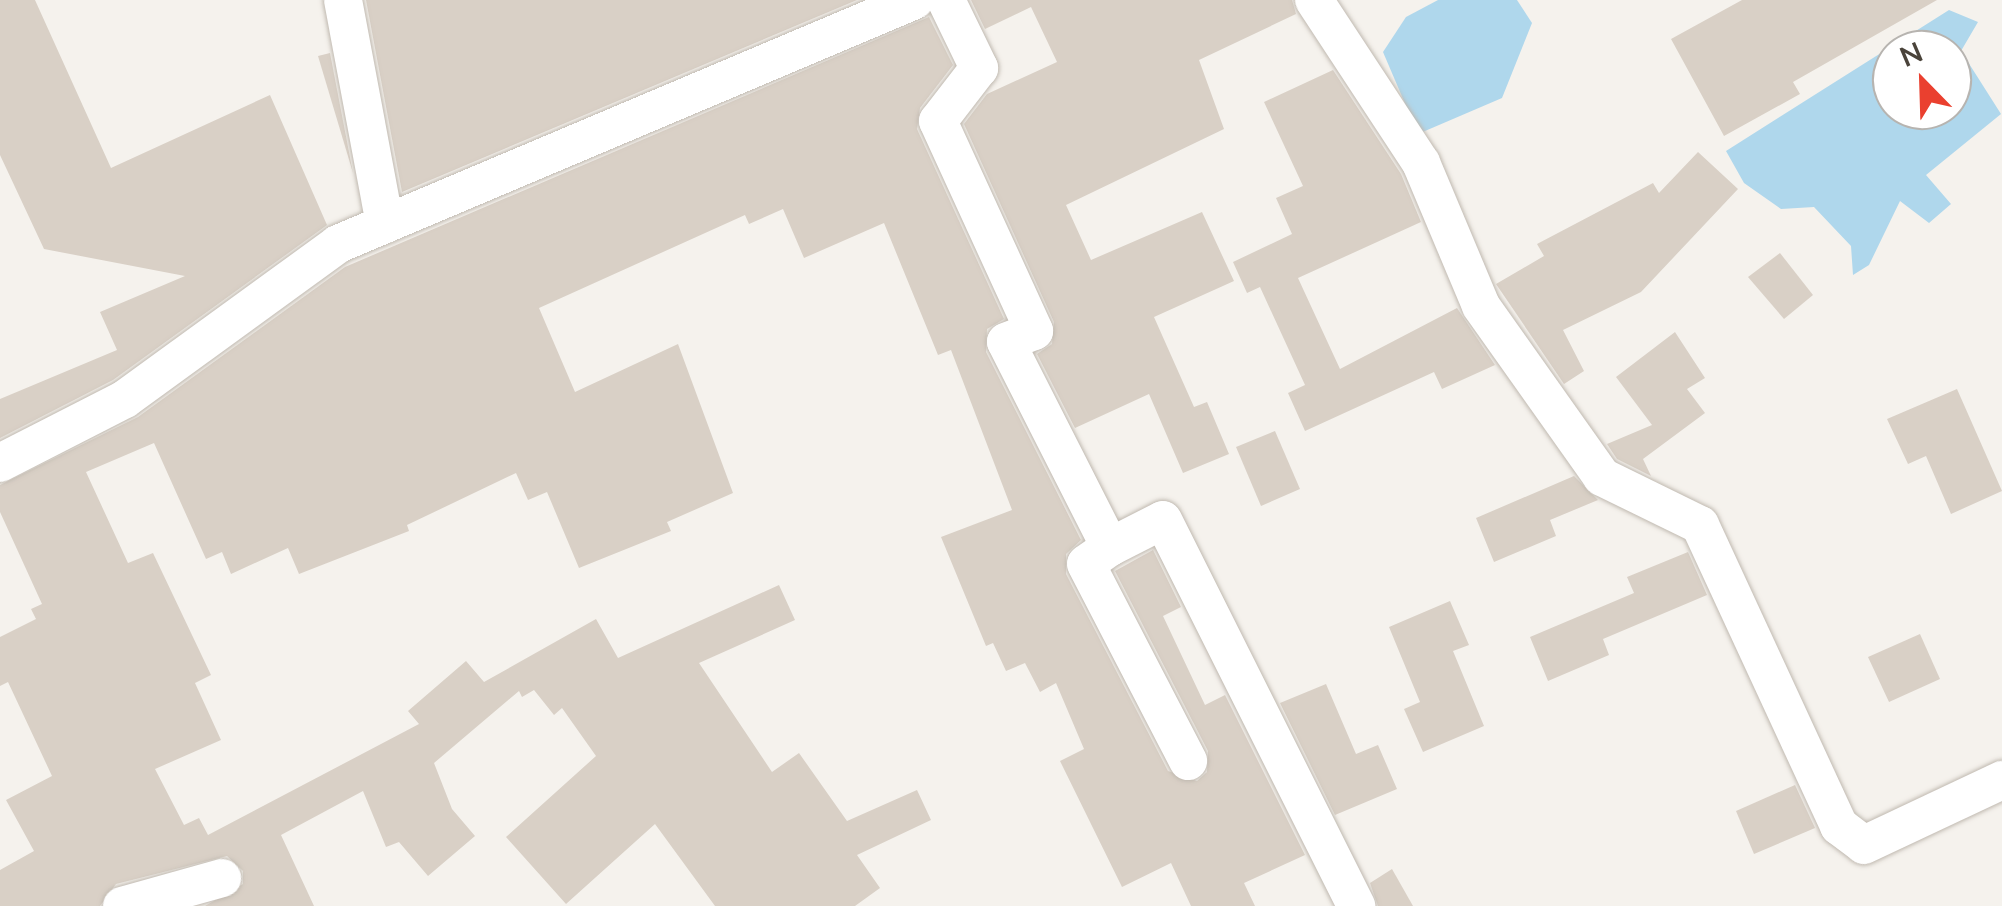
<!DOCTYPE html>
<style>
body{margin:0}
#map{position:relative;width:2002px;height:906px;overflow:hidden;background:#f5f2ed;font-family:Mulish,sans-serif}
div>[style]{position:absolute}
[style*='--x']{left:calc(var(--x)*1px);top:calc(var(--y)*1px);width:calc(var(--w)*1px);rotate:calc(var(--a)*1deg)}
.water>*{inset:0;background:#afd7ec}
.building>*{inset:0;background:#d9d0c6}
.roads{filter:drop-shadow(0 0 2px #c0b9b0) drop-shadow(0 0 2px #c0b9b0)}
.street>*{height:38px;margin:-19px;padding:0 19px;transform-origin:19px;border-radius:19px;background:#fff}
span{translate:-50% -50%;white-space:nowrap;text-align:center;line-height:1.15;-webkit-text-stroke:8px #fff;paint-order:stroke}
.north{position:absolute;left:1872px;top:30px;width:100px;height:100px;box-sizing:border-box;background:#fff;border:2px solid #b7b4b0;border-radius:50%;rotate:337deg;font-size:28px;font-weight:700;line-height:40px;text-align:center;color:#4a433a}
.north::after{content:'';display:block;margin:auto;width:35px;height:45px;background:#ea402f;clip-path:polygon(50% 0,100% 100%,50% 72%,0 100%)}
</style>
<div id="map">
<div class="water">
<div style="clip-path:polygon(1438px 0,1517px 0,1532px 23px,1502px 98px,1418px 134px,1383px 52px,1406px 17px)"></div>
<div style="clip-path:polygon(evenodd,1949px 10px,1978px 22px,1961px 51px,2001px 114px,1926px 175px,1951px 204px,1929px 223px,1900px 201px,1869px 265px,1853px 275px,1851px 246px,1814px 207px,1781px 209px,1744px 183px,1726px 151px,1949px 10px,1952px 50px,1952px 110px,1892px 110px,1892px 50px,1952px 50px)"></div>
</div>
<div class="building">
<div style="clip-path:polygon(0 0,35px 0,111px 168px,270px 95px,327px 225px,113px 380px,0 438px,0 399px,117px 350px,100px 312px,185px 276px,44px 249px,0 155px)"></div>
<div style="clip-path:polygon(366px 0,857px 0,402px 192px)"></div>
<div style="clip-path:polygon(971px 0,1292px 0,1296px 14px,1199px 60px,1224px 129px,1066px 205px,1091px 260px,1202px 212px,1234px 281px,1154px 317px,1194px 407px,1207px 402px,1229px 454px,1183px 473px,1149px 394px,1075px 428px,1037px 354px,1052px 344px,1054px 322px,964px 124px,987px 94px,1057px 62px,1031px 7px,985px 29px)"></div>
<div style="clip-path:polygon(1742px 0,1937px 0,1793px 82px,1800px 94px,1724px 136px,1671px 39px)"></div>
<div style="clip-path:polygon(929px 17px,953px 65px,920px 108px,917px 129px,1004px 319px,987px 329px,986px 352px,1081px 540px,1066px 554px,1066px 574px,1168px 771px,1197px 781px,1207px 772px,1208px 751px,1115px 571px,1153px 550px,1181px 607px,1163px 616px,1205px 705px,1225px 695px,1305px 855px,1244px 883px,1255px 906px,1191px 906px,1171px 863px,1122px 887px,1060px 761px,1084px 749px,1056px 683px,1040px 692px,1025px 663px,1006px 671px,993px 643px,986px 646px,941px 537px,1012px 510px,951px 350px,938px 355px,884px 223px,804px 258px,783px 209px,749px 224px,745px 215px,539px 308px,575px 392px,678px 344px,733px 493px,667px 522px,671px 531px,579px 568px,547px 492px,528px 500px,516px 473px,407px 525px,409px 531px,299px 574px,288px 548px,231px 574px,222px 552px,206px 559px,154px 443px,86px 472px,128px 563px,153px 553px,211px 675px,195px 683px,221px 740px,155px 769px,184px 825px,199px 818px,208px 835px,419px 724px,408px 711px,466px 661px,484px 682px,596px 619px,618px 658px,779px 585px,795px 620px,699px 663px,772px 772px,799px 753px,847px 821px,917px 790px,931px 820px,857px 855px,880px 888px,855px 906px,715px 906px,655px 824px,566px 904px,506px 837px,596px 756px,562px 708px,554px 715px,534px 690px,522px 697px,519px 691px,434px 763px,452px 809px,475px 836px,428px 876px,399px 842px,386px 847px,363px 791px,281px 835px,314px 906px,205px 906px,243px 884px,243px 871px,227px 856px,116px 884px,100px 906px,0 906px,0 870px,34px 851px,6px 800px,52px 776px,8px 682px,0 686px,0 637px,36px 619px,31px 609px,42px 604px,0 512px,0 485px,138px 417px,345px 267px)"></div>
<div style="clip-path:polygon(330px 53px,353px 173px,318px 56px)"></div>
<div style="clip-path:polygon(1333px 70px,1401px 174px,1421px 222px,1298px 278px,1340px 369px,1457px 308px,1495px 365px,1442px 389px,1434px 372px,1305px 431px,1288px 393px,1305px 385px,1260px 287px,1247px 293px,1233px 262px,1292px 234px,1276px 198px,1303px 186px,1264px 102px)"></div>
<div style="clip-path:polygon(1698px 152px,1738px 189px,1641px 292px,1563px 330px,1584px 371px,1564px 384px,1496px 284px,1544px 256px,1537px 244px,1653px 183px,1659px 193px)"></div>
<div style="clip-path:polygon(1780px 253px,1813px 295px,1784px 319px,1748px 277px)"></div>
<div style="clip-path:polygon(1675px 332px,1705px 378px,1687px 389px,1705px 413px,1643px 459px,1651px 476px,1617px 459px,1607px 444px,1652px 425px,1616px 377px)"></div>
<div style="clip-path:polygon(1957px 389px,2002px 491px,1951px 514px,1926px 456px,1908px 464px,1887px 419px)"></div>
<div style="clip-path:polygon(1275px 431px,1300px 489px,1261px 506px,1236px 447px)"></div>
<div style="clip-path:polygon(1574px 476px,1598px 500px,1550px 520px,1556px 536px,1494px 562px,1476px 518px)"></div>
<div style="clip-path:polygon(1688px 552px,1707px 595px,1603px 639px,1609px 655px,1548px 681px,1530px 637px,1634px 593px,1627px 577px)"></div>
<div style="clip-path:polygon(1450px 601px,1469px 645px,1453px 651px,1484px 726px,1423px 752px,1404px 709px,1420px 702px,1389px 627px)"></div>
<div style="clip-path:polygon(1920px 634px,1940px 679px,1889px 702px,1868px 657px)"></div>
<div style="clip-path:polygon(1326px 684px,1356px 754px,1378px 745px,1397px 789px,1335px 815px,1280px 703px)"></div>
<div style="clip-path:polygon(1795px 785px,1815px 828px,1754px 854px,1736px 811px)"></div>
<div style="clip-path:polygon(1392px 869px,1413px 906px,1378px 906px,1370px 883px)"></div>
</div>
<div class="roads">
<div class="street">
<div style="--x:343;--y:0;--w:228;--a:79.4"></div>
<div style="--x:946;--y:0;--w:76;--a:64.1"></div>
<div style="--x:979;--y:68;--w:67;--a:127.7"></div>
<div style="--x:938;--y:121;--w:231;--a:65.4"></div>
<div style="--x:1034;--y:331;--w:30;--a:159"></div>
<div style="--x:1006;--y:342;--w:230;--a:63.1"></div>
<div style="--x:1110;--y:547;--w:29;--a:145"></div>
<div style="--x:1086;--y:564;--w:222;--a:62.6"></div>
<div style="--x:1314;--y:0;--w:195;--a:56.7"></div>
<div style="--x:1421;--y:163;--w:155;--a:67.2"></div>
<div style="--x:1481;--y:306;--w:209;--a:54.7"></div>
<div style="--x:1602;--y:477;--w:109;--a:26.1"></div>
<div style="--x:1700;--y:525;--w:332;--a:65.2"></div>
<div style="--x:1839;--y:826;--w:31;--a:37"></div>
<div style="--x:1864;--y:845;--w:153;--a:-25.2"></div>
<div style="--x:0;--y:463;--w:140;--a:-27.1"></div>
<div style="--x:125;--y:399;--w:263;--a:-36"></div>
<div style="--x:338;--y:244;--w:626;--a:-22.92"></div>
<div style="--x:1110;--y:547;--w:59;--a:-27"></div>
<div style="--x:1163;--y:520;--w:432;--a:63.4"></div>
<div style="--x:122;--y:906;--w:104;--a:-15.6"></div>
</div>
</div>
<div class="north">N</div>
</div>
